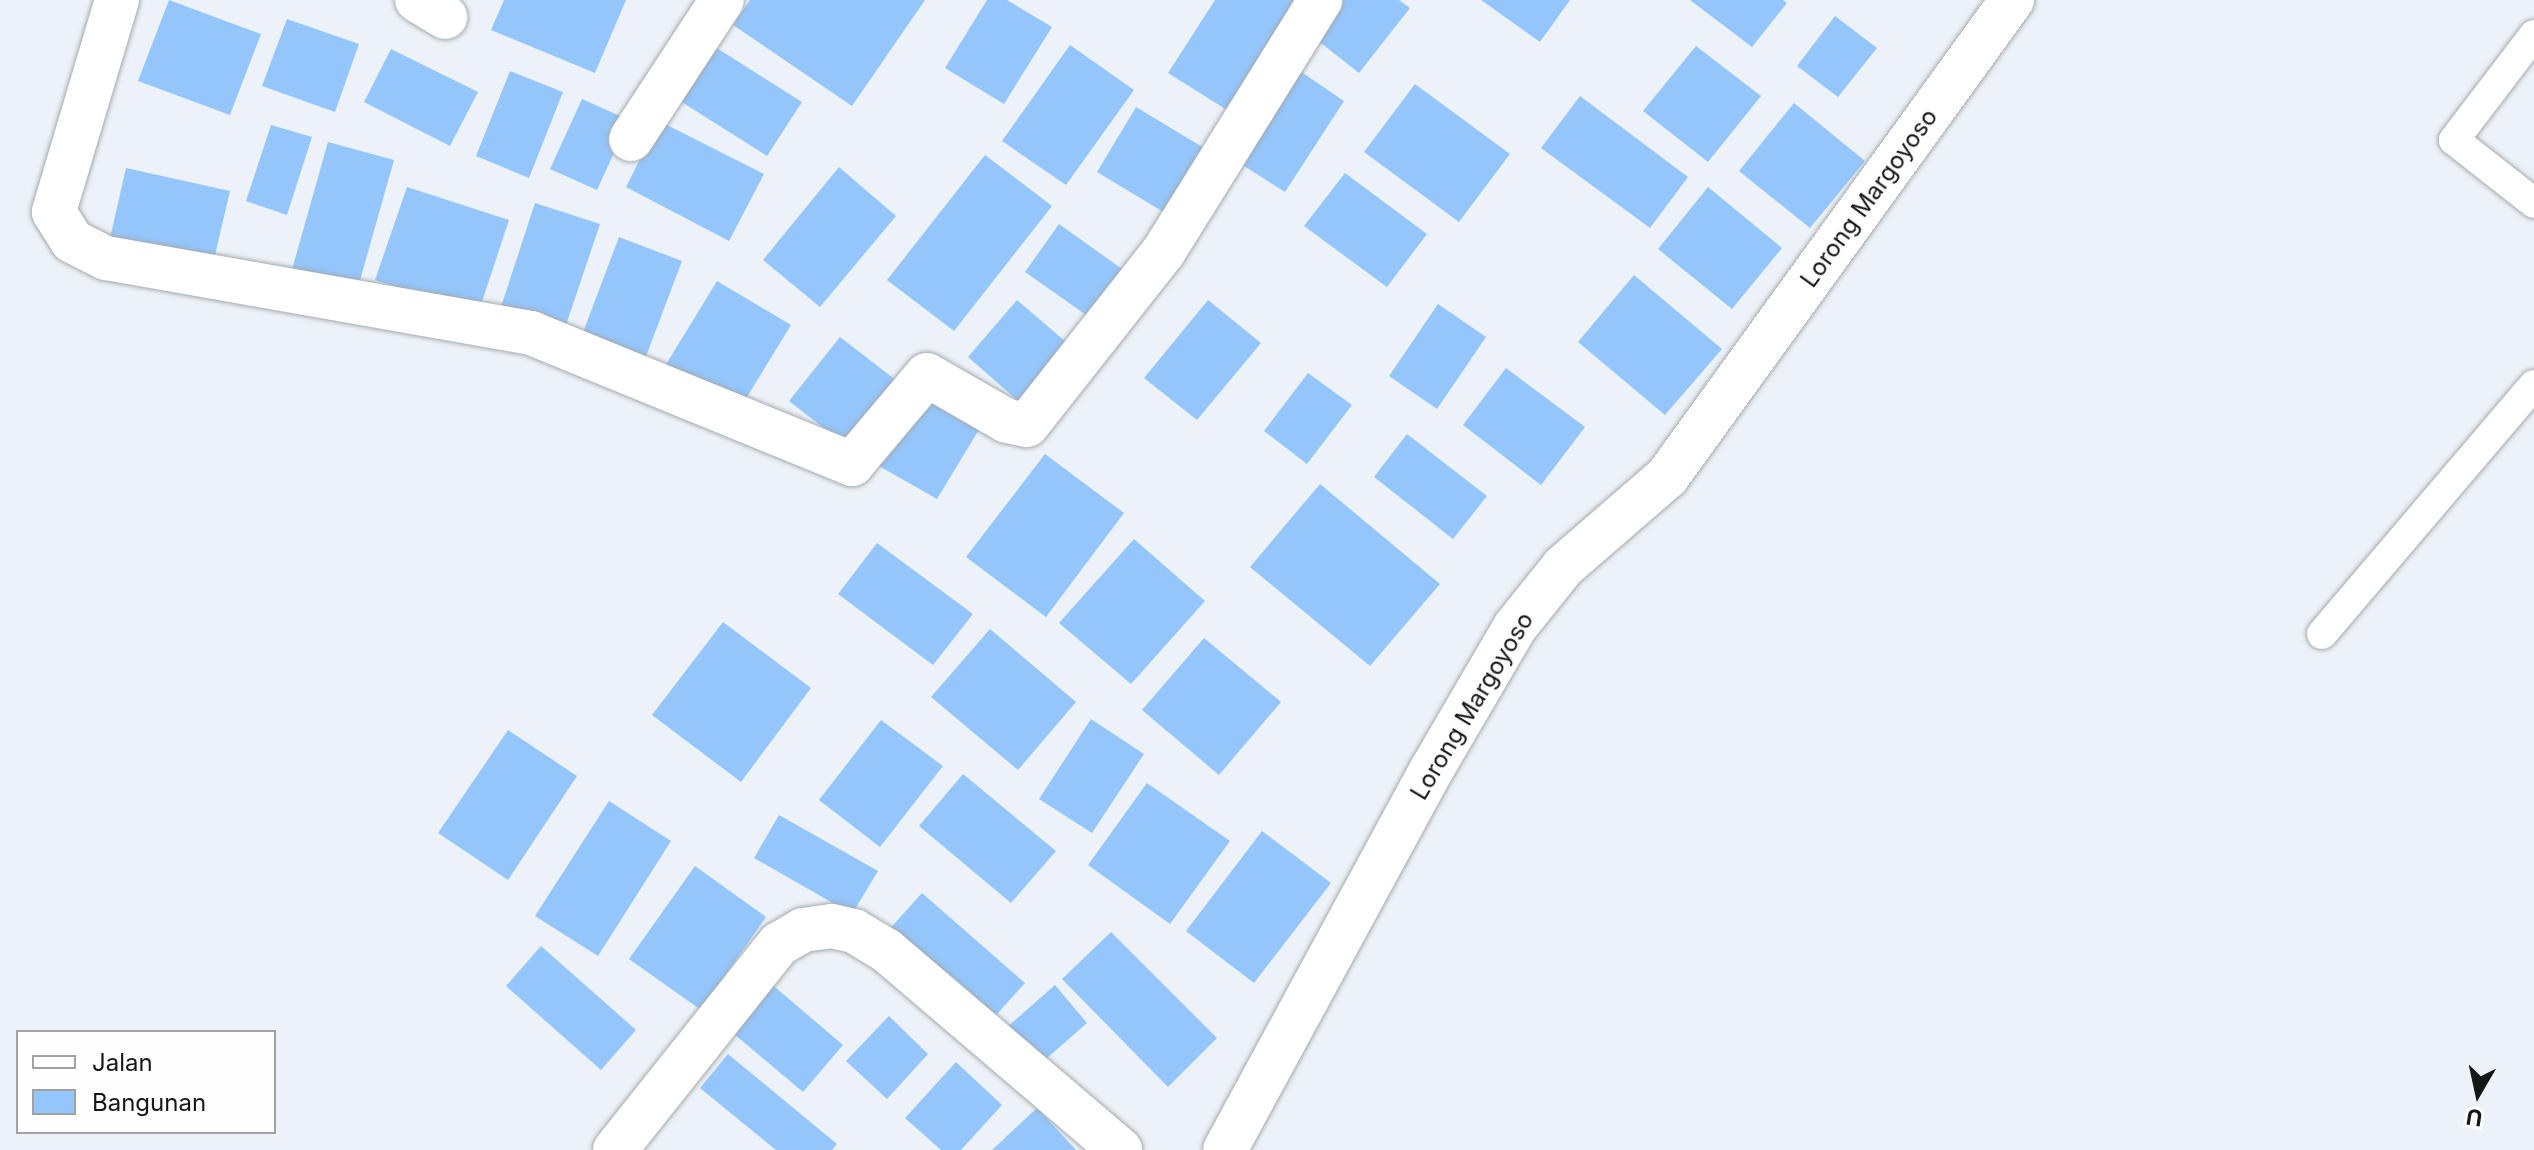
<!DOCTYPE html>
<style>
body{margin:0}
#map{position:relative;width:2534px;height:1150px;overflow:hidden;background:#ecf2f7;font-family:Inter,sans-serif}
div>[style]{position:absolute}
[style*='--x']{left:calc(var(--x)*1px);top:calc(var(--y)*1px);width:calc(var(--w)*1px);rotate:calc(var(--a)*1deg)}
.building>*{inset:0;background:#94c6fc}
.roads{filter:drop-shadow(0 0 2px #a5aab0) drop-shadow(0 0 2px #a5aab0)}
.lane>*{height:30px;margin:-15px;padding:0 15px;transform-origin:15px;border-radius:15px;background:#fff}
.street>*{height:44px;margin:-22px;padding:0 22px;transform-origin:22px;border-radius:22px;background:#fff}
span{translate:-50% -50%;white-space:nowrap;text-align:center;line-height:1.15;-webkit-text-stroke:6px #fefefe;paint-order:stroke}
.street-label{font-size:24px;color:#141618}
.legend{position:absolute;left:16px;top:1030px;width:260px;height:104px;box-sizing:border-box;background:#fefefe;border:2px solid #a0a1a2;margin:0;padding:10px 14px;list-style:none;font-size:24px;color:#141618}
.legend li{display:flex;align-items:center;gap:16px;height:40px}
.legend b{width:40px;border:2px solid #a0a1a2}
.north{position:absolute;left:2438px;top:1054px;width:80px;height:80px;-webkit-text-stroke:6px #fefefe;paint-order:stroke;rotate:189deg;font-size:22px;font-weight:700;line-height:32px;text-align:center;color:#141618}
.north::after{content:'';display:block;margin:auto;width:28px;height:36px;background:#141618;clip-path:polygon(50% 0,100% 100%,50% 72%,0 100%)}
</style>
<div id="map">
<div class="building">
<div style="clip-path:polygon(169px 0,261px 34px,230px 115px,138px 81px)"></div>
<div style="clip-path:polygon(504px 0,626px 0,595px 73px,491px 30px)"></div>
<div style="clip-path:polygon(750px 0,925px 0,852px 106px,733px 25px)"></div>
<div style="clip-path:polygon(987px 0,1007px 0,1052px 27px,1004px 104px,945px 68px)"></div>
<div style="clip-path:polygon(1215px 0,1310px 0,1235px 115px,1168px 73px)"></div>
<div style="clip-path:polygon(1333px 0,1399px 0,1410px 8px,1359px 73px,1307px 32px)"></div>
<div style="clip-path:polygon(1481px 0,1570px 0,1540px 42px)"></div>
<div style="clip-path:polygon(1690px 0,1783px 0,1787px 3px,1752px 47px)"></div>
<div style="clip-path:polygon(1835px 16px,1877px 48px,1838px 97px,1797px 66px)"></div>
<div style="clip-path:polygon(287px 19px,359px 44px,335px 112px,262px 86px)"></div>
<div style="clip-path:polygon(712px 45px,802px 102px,767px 156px,677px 99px)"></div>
<div style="clip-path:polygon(1070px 45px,1134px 90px,1066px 185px,1002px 141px)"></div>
<div style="clip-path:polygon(1696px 46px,1761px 96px,1708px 162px,1643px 111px)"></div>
<div style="clip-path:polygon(391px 49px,478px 92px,450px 146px,364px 102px)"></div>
<div style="clip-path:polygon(510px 71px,563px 92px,529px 178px,476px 156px)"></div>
<div style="clip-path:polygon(1300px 71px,1344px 101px,1285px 192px,1241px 164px)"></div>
<div style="clip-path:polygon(1415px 84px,1510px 154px,1459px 222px,1364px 152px)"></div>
<div style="clip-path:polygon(1580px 96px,1688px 177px,1650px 228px,1541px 148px)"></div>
<div style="clip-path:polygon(582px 99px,629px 120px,597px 190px,550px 169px)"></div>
<div style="clip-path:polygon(1794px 103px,1865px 161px,1810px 228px,1739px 171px)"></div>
<div style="clip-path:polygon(1136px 107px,1209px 151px,1170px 216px,1097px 172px)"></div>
<div style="clip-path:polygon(659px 121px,764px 174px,729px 241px,626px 187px)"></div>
<div style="clip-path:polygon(271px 125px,312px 137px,287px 215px,246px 201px)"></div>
<div style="clip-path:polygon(328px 142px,394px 160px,357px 291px,291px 273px)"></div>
<div style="clip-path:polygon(985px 155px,1052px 206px,954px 331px,887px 280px)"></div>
<div style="clip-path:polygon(839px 167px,896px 216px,820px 307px,763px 260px)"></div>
<div style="clip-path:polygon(126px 168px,230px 191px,212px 268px,108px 247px)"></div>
<div style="clip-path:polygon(1345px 173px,1427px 234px,1387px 287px,1304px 226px)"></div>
<div style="clip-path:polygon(407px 187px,509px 220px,478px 314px,375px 280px)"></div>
<div style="clip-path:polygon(1708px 187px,1782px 248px,1732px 309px,1658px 249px)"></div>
<div style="clip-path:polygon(535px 203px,600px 224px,563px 334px,499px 313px)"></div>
<div style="clip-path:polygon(1059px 224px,1132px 276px,1099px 324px,1025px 272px)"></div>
<div style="clip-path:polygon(619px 237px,682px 261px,642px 367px,579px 343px)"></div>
<div style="clip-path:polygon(1634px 275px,1722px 349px,1665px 415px,1578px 342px)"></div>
<div style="clip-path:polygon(717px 281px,791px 325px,736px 415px,662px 371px)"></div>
<div style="clip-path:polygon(1017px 300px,1073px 348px,1023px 405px,968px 357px)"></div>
<div style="clip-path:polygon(1208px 300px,1261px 343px,1197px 420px,1144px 378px)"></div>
<div style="clip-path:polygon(1438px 304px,1486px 337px,1437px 409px,1389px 376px)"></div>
<div style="clip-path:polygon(840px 337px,897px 381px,847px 446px,789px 401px)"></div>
<div style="clip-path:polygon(1506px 368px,1585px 427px,1541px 485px,1463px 425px)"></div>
<div style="clip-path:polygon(1308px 373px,1352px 405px,1307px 464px,1264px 431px)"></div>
<div style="clip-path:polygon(922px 394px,980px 428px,937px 499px,879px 466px)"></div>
<div style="clip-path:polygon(1407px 434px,1487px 496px,1453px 539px,1374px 477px)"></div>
<div style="clip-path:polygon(1045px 454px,1124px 513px,1046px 617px,966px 557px)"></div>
<div style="clip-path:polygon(1320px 484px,1440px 584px,1370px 666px,1250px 567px)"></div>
<div style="clip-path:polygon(1134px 539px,1205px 601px,1131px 684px,1059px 623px)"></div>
<div style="clip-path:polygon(877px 543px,973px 614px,933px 665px,838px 594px)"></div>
<div style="clip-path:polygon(723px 622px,811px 688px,741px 782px,652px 715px)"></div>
<div style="clip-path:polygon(990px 629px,1076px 702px,1018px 770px,931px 697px)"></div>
<div style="clip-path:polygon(1204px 638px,1281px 702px,1219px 775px,1142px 710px)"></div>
<div style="clip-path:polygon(1091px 719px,1144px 754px,1092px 833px,1039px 799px)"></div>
<div style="clip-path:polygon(881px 720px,943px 766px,880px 847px,819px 800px)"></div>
<div style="clip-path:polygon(508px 730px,577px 776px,508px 880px,438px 833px)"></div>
<div style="clip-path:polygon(963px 774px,1056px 851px,1011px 903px,919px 826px)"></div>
<div style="clip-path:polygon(1147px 783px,1230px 841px,1170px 924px,1088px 865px)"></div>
<div style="clip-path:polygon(609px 801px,671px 841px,598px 956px,535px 916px)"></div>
<div style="clip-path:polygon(779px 815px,878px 871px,852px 914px,754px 858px)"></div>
<div style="clip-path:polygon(1262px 831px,1331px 883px,1254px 983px,1186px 931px)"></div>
<div style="clip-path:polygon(695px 866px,766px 917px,701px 1010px,629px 959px)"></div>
<div style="clip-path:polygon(922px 893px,1025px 983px,988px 1024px,885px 934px)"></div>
<div style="clip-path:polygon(1111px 932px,1217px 1038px,1168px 1087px,1062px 979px)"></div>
<div style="clip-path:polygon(541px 946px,636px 1030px,601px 1070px,506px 986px)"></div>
<div style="clip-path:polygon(769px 982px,843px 1045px,803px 1092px,728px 1029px)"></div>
<div style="clip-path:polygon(1055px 985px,1087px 1023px,1038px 1066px,1005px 1029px)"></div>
<div style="clip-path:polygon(889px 1016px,928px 1054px,887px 1099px,846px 1061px)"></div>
<div style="clip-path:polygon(728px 1054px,837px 1144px,832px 1150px,776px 1150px,700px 1088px)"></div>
<div style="clip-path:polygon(956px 1062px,1002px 1105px,961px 1150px,941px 1150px,905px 1118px)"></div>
<div style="clip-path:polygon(1037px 1108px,1076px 1150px,992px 1150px)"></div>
</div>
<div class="roads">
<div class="lane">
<div style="--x:2534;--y:35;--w:132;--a:127.3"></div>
<div style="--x:2454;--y:140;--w:102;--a:38.2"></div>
<div style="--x:2322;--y:634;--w:327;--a:-49.6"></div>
</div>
<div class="street">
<div style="--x:117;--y:0;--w:221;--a:106.6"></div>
<div style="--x:54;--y:212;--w:34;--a:58"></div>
<div style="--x:72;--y:241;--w:38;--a:27"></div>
<div style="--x:106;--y:258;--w:432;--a:10"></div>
<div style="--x:531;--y:333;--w:347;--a:22.2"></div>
<div style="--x:852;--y:464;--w:116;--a:-49.9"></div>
<div style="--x:927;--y:375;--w:92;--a:29.9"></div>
<div style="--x:1007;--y:421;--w:20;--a:11"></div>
<div style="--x:1027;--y:425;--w:221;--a:-51.8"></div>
<div style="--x:1164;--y:251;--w:296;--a:-58.1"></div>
<div style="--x:417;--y:0;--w:33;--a:31"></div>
<div style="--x:631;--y:139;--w:166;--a:-56.8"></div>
<div style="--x:615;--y:1150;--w:263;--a:-51.5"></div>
<div style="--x:779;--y:944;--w:28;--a:-30"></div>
<div style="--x:803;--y:930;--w:29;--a:-8"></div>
<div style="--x:832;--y:926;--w:23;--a:13"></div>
<div style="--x:854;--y:931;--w:37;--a:31"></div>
<div style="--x:886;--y:950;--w:308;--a:40.5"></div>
<div style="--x:1225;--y:1150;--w:434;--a:-61.5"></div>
<div style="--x:1432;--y:769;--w:164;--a:-59.7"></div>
<div style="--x:1515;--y:627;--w:77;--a:-51.3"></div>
<div style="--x:1563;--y:567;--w:138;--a:-40.9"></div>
<div style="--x:1667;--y:477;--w:589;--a:-54.12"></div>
</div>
</div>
<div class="street-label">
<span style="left:1869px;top:198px;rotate:-54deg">Lorong Margoyoso</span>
<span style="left:1472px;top:706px;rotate:-59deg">Lorong Margoyoso</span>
</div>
<ul class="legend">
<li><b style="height:10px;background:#fff"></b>Jalan</li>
<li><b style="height:22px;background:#94c6fc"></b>Bangunan</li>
</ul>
<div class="north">U</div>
</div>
